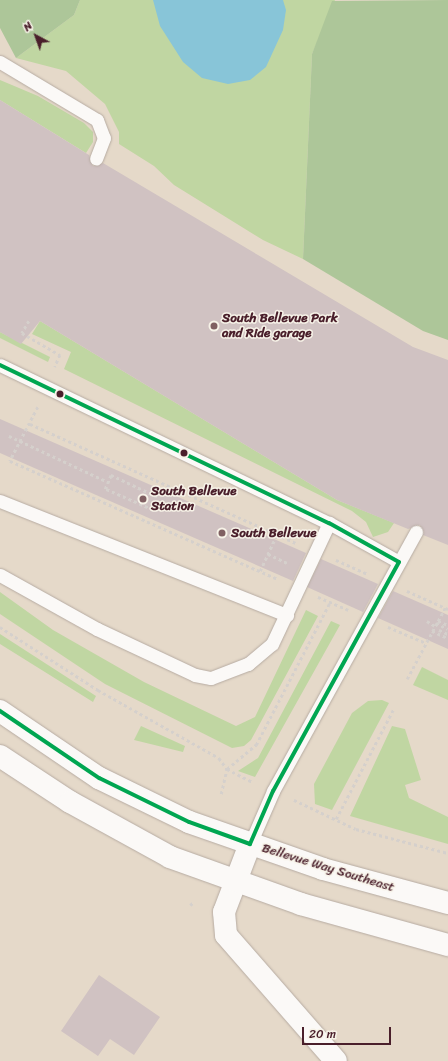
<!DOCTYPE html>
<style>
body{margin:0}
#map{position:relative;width:448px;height:1061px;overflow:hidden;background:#e5d9c9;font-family:Sriracha,sans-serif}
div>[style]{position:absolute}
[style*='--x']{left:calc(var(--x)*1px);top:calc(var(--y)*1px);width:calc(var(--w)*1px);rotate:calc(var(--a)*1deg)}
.green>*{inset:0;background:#c0d6a2}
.forest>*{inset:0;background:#adc699}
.water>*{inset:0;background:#88c5d8}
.building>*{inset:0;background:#d0c2c2}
.path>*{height:2.5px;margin-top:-1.25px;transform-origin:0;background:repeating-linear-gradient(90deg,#d5d0cc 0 3px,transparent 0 6px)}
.roads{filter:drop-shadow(0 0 1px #b6aba2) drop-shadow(0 0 1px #b6aba2)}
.service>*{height:13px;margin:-6.5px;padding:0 6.5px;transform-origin:6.5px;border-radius:6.5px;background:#fbf9f7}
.minor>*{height:22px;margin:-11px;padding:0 11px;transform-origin:11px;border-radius:11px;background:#fbf9f7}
.primary>*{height:22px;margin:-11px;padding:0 11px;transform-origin:11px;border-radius:11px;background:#fbf9f7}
.bus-1>*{height:4px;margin:-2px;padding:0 2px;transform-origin:2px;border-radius:2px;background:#00a651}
.dots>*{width:11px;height:11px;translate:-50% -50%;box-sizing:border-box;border:2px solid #f7f3e8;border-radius:50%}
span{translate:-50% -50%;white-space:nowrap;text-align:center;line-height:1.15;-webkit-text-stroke:3px #f7f3e8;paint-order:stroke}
.poi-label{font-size:13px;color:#4a1f2b;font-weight:700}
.left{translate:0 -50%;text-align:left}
.street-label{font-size:13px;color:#4a1f2b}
.north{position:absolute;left:16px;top:16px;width:40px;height:40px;-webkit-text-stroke:3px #f7f3e8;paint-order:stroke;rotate:319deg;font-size:11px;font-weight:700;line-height:16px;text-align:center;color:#4a1f2b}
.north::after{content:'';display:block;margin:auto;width:14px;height:18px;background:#4a1f2b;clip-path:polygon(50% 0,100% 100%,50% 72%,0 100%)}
.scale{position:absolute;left:302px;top:1027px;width:89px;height:18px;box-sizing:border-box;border:2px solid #4a1f2b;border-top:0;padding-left:5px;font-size:12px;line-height:14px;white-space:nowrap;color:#4a1f2b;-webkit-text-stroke:3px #f7f3e8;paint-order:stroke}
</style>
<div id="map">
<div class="green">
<div style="clip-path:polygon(80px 0,335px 0,312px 54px,303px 259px,263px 240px,174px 185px,154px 166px,119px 144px,119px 132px,105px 104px,66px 71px,16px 58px,74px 15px)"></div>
<div style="clip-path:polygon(0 80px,38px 96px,84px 123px,93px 132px,93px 142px,86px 153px,0 100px)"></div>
<div style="clip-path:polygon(40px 321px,337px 500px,394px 523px,388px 532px,373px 537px,366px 522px,352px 511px,64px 369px,71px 352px,32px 334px)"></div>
<div style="clip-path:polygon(0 332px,50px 357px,48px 362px,0 338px)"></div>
<div style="clip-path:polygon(0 592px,53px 630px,144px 682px,236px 726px,255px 717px,306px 610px,318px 616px,251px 740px,244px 746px,232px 748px,105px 684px,0 614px)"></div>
<div style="clip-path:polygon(331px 621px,340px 625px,255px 777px,238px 771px,258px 758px)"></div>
<div style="clip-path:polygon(0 634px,96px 696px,93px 702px,0 644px)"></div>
<div style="clip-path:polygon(422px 667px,448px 680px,448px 700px,413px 685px)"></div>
<div style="clip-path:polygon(382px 700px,389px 703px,332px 810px,315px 804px,314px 784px,352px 713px,368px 701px)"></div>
<div style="clip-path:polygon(141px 726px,185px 746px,183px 752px,134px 740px)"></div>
<div style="clip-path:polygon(392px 726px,405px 729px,421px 780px,405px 785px,409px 798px,448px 817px,448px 844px,350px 816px)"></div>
</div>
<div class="forest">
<div style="clip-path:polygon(0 0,80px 0,74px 15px,16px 58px,0 28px)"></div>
<div style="clip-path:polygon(448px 0,448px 340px,423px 331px,303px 259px,312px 54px,332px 1px)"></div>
</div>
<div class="water">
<div style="clip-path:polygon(153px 0,283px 0,286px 10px,283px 30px,266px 67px,250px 80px,228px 84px,202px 78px,183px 62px,160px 26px)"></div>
</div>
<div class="building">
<div style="clip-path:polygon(0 100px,89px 155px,93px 166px,103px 163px,413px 347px,448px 360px,448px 545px,423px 535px,420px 525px,408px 529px,337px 500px,40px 321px,21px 344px,0 332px)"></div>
<div style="clip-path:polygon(0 419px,306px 553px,293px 581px,0 453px)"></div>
<div style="clip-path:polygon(321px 559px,378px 584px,363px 612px,307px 587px)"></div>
<div style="clip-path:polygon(393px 591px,448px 615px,448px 649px,378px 618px)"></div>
<div style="clip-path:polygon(99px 975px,160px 1017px,134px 1055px,110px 1039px,98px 1056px,61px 1031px)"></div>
</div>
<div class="path">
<div style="--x:29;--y:321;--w:14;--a:120"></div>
<div style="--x:22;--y:333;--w:44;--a:30.1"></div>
<div style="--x:60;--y:355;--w:13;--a:113"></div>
<div style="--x:38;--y:407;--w:61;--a:117.4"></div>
<div style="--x:10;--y:461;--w:293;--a:23.8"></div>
<div style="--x:30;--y:424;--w:291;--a:24.1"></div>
<div style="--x:9;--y:436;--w:109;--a:24.9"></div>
<div style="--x:153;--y:510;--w:52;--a:-156.4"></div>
<div style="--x:105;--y:489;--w:15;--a:-67"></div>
<div style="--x:111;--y:475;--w:54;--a:25.1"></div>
<div style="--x:268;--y:554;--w:21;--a:25"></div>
<div style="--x:336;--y:560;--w:35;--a:24"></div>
<div style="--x:260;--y:571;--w:41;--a:-65.3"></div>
<div style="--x:407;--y:591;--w:45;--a:23.7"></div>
<div style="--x:318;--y:597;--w:33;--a:23"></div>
<div style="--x:427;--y:621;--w:9;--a:32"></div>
<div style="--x:438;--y:621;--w:15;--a:-62"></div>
<div style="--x:436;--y:623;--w:13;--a:27"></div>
<div style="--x:0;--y:627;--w:117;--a:32.7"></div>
<div style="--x:98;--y:690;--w:139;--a:29.3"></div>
<div style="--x:219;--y:758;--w:14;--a:54"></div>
<div style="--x:227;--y:769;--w:29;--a:27"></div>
<div style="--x:388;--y:627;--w:41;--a:22.8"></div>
<div style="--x:439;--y:630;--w:10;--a:24"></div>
<div style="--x:432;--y:631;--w:17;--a:24"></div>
<div style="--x:407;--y:679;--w:66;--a:-61.9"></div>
<div style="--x:438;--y:621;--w:11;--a:22"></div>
<div style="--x:221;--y:794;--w:26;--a:-77"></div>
<div style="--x:227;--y:769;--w:38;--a:-40"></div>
<div style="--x:256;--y:745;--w:161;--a:-62.6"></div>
<div style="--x:294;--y:800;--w:68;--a:25.1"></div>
<div style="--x:356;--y:829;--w:95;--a:14.6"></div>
<div style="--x:336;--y:819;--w:125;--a:-62.4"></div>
<div style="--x:190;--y:905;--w:5;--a:-37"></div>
</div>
<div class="roads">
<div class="service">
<div style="--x:0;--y:62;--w:113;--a:30.9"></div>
<div style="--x:97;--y:120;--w:19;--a:69"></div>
<div style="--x:104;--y:138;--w:22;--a:111"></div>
<div style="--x:0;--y:365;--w:365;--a:25.7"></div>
<div style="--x:329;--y:523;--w:80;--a:29.1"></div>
<div style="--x:0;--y:501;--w:309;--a:21.7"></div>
<div style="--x:0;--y:575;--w:111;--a:29.1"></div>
<div style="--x:97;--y:629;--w:108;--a:25.1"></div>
<div style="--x:195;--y:675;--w:16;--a:11"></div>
<div style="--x:211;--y:678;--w:40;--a:-21"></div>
<div style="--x:248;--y:664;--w:31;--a:-40"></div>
<div style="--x:272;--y:644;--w:134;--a:-64.8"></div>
<div style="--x:250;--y:844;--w:58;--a:-66.5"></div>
<div style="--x:273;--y:791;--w:296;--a:-61.1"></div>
</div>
<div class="minor">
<div style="--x:250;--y:844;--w:73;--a:110.9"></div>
<div style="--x:224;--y:912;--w:23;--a:85"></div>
<div style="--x:226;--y:935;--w:167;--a:48.9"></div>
</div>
<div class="primary">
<div style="--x:0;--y:711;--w:120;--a:34.1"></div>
<div style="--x:99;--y:778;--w:100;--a:26.1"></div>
<div style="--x:189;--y:822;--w:142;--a:19.3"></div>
<div style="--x:323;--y:869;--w:130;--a:15.2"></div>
<div style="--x:0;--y:756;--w:84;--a:33.3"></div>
<div style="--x:70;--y:802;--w:114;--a:28.8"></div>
<div style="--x:170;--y:857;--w:139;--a:19.7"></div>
<div style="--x:301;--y:904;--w:153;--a:15.6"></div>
</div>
</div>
<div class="bus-1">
<div style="--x:0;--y:365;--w:365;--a:25.7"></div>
<div style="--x:329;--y:523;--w:80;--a:29.1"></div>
<div style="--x:399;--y:562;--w:261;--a:118.8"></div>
<div style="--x:273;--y:791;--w:58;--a:113.5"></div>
<div style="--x:250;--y:844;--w:65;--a:-160.2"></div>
<div style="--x:189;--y:822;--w:100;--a:-153.9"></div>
<div style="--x:99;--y:778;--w:120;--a:-145.9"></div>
</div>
<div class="dots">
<div style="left:214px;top:326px;background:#806062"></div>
<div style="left:60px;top:394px;background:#4a1f2b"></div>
<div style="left:184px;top:453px;background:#4a1f2b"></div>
<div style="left:143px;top:499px;background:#806062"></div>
<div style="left:222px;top:533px;background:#806062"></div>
</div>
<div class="poi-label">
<span class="left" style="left:222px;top:326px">South Bellevue Park<br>and Ride garage</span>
<span class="left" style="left:151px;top:499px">South Bellevue<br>Station</span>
<span class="left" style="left:231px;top:533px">South Bellevue</span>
</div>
<div class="street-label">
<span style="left:328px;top:868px;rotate:17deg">Bellevue Way Southeast</span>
</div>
<div class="north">N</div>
<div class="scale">20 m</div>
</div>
